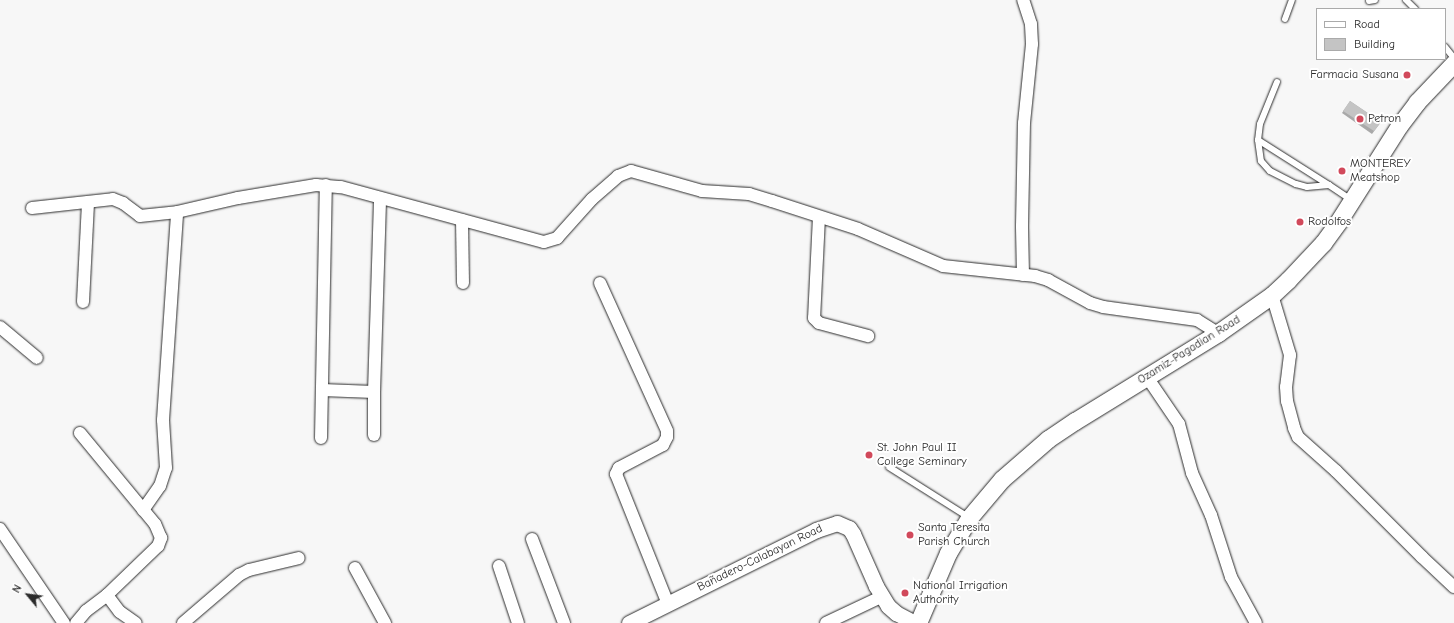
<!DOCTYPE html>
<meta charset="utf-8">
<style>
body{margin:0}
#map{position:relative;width:1454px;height:623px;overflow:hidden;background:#f7f7f7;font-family:"Comic Neue",sans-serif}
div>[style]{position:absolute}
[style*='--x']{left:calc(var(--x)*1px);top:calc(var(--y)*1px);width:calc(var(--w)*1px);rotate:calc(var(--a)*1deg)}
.roads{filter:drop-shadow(0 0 1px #2b2b2b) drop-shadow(0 0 1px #2b2b2b)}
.service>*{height:6px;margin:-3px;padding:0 3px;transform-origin:3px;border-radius:3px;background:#fff}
.minor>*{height:12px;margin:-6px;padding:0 6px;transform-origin:6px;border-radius:6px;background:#fff}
.tertiary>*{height:15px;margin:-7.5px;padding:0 7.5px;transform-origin:7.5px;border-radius:7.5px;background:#fff}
.secondary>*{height:17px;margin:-8.5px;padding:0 8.5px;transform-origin:8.5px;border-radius:8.5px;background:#fff}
.wall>*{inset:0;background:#a9a9a9}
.building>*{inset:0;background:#c4c4c4}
.dots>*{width:11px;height:11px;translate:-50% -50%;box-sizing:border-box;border:2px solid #fff;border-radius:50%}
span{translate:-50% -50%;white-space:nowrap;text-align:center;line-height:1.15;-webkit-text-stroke:4px #fff;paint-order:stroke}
.poi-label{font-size:12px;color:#2b2b2b}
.right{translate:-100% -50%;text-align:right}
.left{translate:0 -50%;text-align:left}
.street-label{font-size:12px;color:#2b2b2b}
.legend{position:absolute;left:1316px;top:8px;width:130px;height:52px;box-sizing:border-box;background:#fff;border:1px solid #aaa;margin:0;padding:5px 7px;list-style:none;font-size:12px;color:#2b2b2b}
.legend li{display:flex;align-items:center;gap:8px;height:20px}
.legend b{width:20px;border:1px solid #aaa}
.north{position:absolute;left:8px;top:575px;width:40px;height:40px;-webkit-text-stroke:3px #fff;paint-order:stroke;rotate:299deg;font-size:11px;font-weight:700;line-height:16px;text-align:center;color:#2b2b2b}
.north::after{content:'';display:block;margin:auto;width:14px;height:18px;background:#2b2b2b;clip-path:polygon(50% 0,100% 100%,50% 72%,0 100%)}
</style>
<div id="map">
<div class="roads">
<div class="service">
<div style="--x:1406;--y:0;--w:13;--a:45"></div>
<div style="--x:1369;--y:1;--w:6;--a:-9"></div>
<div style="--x:1285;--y:19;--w:20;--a:-70"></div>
<div style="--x:1445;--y:47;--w:14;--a:51"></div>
<div style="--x:1277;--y:82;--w:45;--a:112"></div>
<div style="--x:1260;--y:124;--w:16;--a:97"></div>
<div style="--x:1258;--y:140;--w:21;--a:82"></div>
<div style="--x:1261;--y:161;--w:13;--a:48"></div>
<div style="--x:1270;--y:171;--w:29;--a:27"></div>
<div style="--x:1296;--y:184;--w:11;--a:15"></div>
<div style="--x:1307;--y:187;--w:22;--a:-5"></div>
<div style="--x:1329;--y:185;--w:27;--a:34"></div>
<div style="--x:1258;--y:140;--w:84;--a:32.4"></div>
<div style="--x:889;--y:467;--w:93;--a:32.3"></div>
</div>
<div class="minor">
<div style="--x:32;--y:208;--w:81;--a:-6.3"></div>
<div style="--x:113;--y:199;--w:11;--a:22"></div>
<div style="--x:123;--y:203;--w:21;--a:37"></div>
<div style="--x:140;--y:216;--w:37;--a:-6"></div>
<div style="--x:819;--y:217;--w:101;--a:92.8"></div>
<div style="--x:814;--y:318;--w:7;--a:45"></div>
<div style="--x:819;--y:323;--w:51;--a:14.9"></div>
<div style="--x:462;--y:220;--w:63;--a:89.1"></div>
<div style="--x:1023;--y:275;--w:49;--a:-91.2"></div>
<div style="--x:1022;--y:226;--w:103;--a:-88.9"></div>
<div style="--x:1024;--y:123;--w:79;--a:-84.2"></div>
<div style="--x:1032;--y:44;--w:20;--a:-93"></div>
<div style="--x:1031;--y:24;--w:25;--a:-108"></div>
<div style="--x:600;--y:283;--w:162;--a:65.6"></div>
<div style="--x:667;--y:431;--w:6;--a:90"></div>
<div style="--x:667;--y:437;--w:9;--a:117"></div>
<div style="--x:663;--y:445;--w:50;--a:152.4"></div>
<div style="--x:619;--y:468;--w:7;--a:117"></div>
<div style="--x:616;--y:474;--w:140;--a:68.2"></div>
<div style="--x:1272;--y:295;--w:63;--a:73.3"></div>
<div style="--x:1290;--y:355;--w:32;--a:97"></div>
<div style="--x:1286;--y:387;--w:14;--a:86"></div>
<div style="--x:1287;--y:401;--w:28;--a:75"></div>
<div style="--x:1294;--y:428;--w:10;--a:66"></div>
<div style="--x:1298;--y:437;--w:51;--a:41.8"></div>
<div style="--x:1336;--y:471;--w:122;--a:45"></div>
<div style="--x:1422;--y:557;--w:44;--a:43.2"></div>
<div style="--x:83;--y:302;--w:100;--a:-87.1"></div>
<div style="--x:0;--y:327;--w:48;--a:40"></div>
<div style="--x:1147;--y:377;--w:57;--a:55.8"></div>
<div style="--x:1179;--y:424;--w:51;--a:75.1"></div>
<div style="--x:1192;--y:473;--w:46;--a:65.7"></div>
<div style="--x:1211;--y:515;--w:65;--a:72.1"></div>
<div style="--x:1231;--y:577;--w:52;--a:61.5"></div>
<div style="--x:322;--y:390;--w:52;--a:2.2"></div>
<div style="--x:374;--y:392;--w:192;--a:-88.2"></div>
<div style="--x:374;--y:392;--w:43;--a:90"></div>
<div style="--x:321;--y:438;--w:253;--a:-88.9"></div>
<div style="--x:143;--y:510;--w:29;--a:-55"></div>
<div style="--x:160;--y:486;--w:19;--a:-72"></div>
<div style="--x:166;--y:468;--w:48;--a:-93.6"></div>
<div style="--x:163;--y:420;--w:208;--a:-86.1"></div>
<div style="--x:177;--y:212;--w:63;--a:-12.9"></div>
<div style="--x:238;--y:198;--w:79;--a:-9.5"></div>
<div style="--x:316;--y:185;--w:25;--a:5"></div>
<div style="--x:341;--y:187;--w:210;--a:15.2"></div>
<div style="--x:544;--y:242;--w:14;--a:-17"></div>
<div style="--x:557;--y:238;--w:52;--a:-48.1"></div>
<div style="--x:592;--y:199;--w:35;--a:-41"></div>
<div style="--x:618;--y:176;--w:14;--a:-21"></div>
<div style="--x:631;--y:171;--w:74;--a:15.7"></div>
<div style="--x:702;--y:191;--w:47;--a:3.7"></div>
<div style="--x:749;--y:194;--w:24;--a:17"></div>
<div style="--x:772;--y:201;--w:90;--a:18"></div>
<div style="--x:858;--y:229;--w:93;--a:23.5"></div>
<div style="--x:943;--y:266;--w:93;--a:6.2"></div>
<div style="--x:1035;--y:276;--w:14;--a:17"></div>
<div style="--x:1048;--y:280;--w:48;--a:28.7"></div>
<div style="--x:1090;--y:303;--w:14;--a:17"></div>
<div style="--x:1103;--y:307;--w:95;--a:7.9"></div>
<div style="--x:1197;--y:320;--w:25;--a:32"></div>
<div style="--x:0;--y:529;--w:114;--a:55.8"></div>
<div style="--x:532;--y:539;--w:90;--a:69.1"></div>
<div style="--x:499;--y:566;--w:60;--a:71.6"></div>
<div style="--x:355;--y:568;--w:63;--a:61.4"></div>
<div style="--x:107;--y:595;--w:21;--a:53"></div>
<div style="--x:120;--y:612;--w:19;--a:35"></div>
<div style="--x:76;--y:623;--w:16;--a:-50"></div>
<div style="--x:86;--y:611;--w:26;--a:-37"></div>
<div style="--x:107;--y:595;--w:71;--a:-43.9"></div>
<div style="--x:158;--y:546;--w:9;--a:-69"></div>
<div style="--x:161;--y:538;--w:15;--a:-113"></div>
<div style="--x:155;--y:524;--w:118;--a:-129.5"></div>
<div style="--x:183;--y:623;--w:74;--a:-40.6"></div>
<div style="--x:239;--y:575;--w:11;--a:-27"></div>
<div style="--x:249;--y:570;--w:51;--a:-13.5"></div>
<div style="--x:826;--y:623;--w:61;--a:-25.3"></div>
</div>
<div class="tertiary">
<div style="--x:629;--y:623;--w:209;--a:-26.4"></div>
<div style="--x:816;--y:530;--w:22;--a:-18"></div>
<div style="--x:837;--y:523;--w:13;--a:23"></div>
<div style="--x:849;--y:528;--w:7;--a:56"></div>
<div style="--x:853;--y:534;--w:57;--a:66.1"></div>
<div style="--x:876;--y:586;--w:23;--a:59"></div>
<div style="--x:888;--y:606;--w:11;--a:41"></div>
<div style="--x:896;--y:613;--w:21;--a:28"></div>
</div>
<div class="secondary">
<div style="--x:918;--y:623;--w:76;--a:-66.8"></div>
<div style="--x:948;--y:553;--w:41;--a:-59"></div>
<div style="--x:969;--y:518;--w:51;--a:-49.8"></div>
<div style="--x:1002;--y:479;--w:61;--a:-41"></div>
<div style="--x:1048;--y:439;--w:32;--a:-34"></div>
<div style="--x:1075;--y:421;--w:168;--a:-31.6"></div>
<div style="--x:1218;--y:333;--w:66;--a:-35.1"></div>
<div style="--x:1272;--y:295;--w:22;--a:-43"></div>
<div style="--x:1288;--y:280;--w:51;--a:-46.6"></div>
<div style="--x:1323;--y:243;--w:26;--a:-54"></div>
<div style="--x:1338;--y:222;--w:114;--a:-57.6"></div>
<div style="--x:1399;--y:126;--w:30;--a:-53"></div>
<div style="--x:1417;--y:102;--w:54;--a:-46.5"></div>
</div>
</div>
<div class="wall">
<div style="clip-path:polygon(1350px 101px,1381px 122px,1372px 134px,1342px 113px)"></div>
</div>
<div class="building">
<div style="clip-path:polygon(1350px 101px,1381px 122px,1374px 131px,1343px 111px)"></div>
</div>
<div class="dots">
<div style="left:1407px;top:75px;background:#d1495b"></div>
<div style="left:1360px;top:119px;background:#d1495b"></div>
<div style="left:1342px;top:171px;background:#d1495b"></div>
<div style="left:1300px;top:222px;background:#d1495b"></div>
<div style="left:869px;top:455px;background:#d1495b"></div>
<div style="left:910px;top:535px;background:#d1495b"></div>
<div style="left:905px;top:593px;background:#d1495b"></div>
</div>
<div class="poi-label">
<span class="right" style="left:1399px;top:75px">Farmacia Susana</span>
<span class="left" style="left:1368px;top:119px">Petron</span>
<span class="left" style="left:1350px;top:171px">MONTEREY<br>Meatshop</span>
<span class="left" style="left:1308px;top:222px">Rodolfos</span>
<span class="left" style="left:877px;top:455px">St. John Paul II<br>College Seminary</span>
<span class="left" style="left:918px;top:535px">Santa Teresita<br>Parish Church</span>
<span class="left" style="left:913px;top:593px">National Irrigation<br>Authority</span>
</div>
<div class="street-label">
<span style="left:1189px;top:350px;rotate:-32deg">Ozamiz-Pagadian Road</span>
<span style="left:760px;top:558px;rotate:-26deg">Bañadero-Calabayan Road</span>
</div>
<ul class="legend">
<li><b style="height:5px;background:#fff"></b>Road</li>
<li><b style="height:11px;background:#c4c4c4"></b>Building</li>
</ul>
<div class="north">N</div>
</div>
